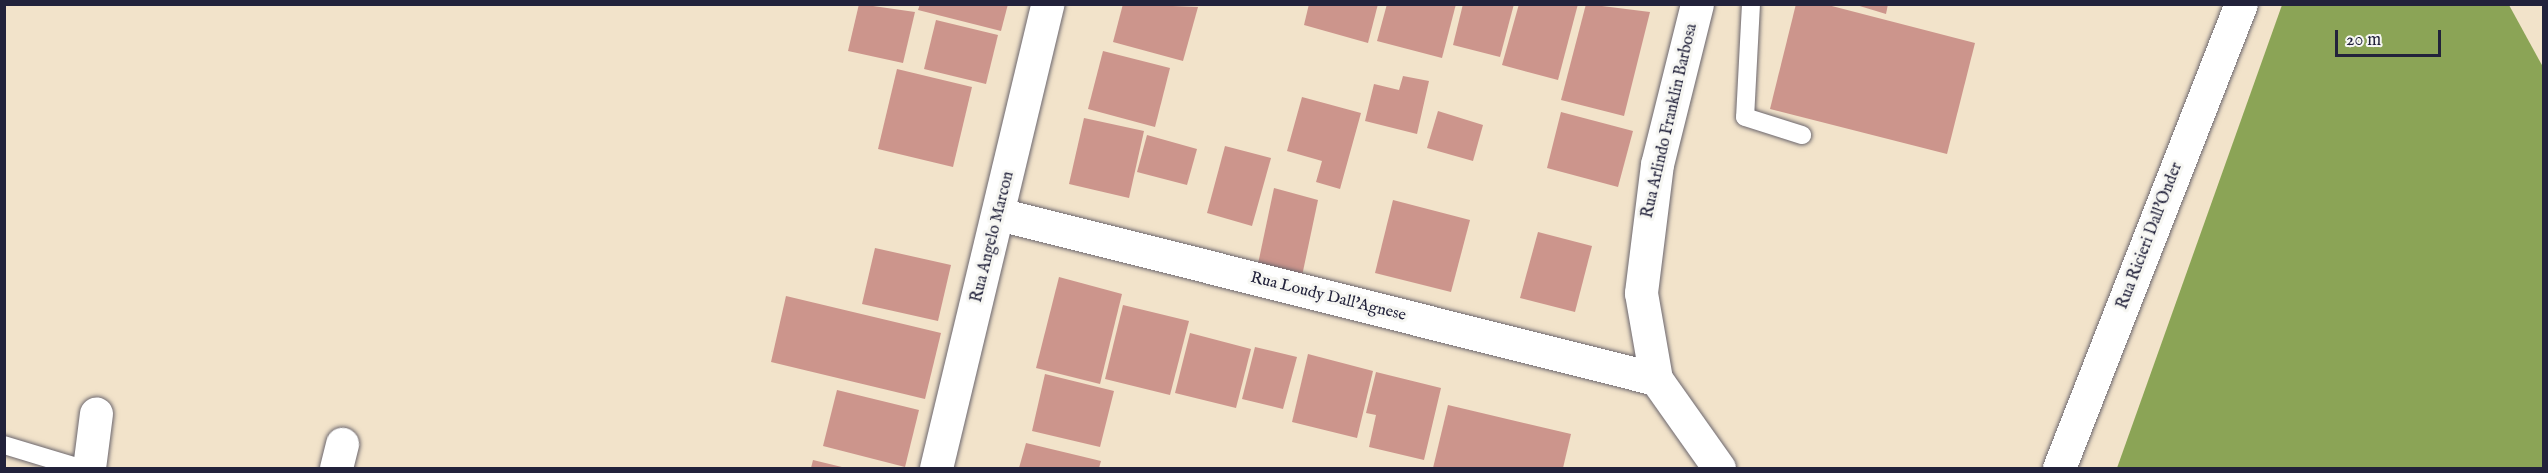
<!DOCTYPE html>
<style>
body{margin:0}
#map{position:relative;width:2548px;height:473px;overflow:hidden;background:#f2e3ca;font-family:"IM FELL English",serif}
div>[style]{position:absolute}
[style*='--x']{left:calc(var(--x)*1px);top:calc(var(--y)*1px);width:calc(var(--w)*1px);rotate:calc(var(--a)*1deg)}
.forest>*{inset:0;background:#8ba456}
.building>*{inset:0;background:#cc958c}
.roads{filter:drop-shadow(0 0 2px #6b666d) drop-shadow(0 0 2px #6b666d)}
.lane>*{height:18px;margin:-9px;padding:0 9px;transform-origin:9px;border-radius:9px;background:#fff}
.street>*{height:33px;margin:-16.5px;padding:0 16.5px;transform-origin:16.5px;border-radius:16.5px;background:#fff}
.secondary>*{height:33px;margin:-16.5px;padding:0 16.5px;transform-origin:16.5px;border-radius:16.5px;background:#fff}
span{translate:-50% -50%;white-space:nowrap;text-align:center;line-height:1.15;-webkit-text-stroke:6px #f6f6f2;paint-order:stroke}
.street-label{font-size:16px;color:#22223b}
.frame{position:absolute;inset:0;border:6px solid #22223b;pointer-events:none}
.scale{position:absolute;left:2335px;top:30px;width:106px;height:27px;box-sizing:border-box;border:3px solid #22223b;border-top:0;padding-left:8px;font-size:18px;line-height:21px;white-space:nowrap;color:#22223b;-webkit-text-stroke:4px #f6f6f2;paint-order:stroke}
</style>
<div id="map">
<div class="forest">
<div style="clip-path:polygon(2282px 5px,2509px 5px,2543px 67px,2543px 468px,2117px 468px)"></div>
</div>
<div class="building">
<div style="clip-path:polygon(859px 4px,915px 12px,903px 63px,848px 51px)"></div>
<div style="clip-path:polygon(920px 4px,1008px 4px,1001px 31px,918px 10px)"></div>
<div style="clip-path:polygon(1123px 4px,1198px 7px,1183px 61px,1113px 42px)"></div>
<div style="clip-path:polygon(1309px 4px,1378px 4px,1368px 43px,1304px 25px)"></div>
<div style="clip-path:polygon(1387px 4px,1456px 4px,1442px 58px,1377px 41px)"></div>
<div style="clip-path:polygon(1463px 4px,1514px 4px,1500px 57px,1453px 45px)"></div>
<div style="clip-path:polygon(1519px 4px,1578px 4px,1558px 80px,1502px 65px)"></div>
<div style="clip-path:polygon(1586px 4px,1650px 12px,1624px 116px,1561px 100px)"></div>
<div style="clip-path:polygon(1796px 4px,1824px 4px,1975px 43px,1947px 154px,1770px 109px)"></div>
<div style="clip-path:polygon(1853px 4px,1888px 4px,1886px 14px)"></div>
<div style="clip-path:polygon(936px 20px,998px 35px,986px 84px,924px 69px)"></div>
<div style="clip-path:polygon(1103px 51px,1170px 68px,1155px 127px,1088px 109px)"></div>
<div style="clip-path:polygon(897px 69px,972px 87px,953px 167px,878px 149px)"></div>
<div style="clip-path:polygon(1403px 76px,1429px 81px,1417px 134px,1365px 121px,1374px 84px,1399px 90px)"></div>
<div style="clip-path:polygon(1302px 97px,1361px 113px,1340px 189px,1316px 182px,1322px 161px,1287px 151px)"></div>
<div style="clip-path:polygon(1438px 111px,1483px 125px,1473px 161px,1427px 148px)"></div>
<div style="clip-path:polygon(1561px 112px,1633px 131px,1618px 187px,1547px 168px)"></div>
<div style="clip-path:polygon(1084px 118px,1144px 131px,1129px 198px,1069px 184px)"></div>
<div style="clip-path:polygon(1147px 135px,1197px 149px,1187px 185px,1137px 172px)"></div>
<div style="clip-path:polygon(1225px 146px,1271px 158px,1252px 226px,1207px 213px)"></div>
<div style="clip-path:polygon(1274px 188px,1318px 200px,1302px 276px,1258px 264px)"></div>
<div style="clip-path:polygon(1393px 200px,1470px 220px,1451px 292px,1375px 273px)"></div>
<div style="clip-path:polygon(1538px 232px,1592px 246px,1575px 312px,1520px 298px)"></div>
<div style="clip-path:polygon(875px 248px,951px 265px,938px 321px,862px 304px)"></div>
<div style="clip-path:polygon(1059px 277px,1122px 294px,1100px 384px,1036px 368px)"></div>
<div style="clip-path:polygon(786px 296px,941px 333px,925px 399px,771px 362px)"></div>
<div style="clip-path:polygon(1123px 305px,1189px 321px,1170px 395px,1105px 379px)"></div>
<div style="clip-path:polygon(1190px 333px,1251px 349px,1236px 408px,1175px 393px)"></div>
<div style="clip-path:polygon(1255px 347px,1297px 357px,1283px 409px,1242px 399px)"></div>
<div style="clip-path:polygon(1308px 354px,1373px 371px,1357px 438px,1292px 422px)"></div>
<div style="clip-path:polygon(1376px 372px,1441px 388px,1424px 460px,1369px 447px,1376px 415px,1366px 413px)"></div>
<div style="clip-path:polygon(1045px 374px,1114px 391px,1100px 447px,1032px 431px)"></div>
<div style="clip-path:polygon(837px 390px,919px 410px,905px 467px,823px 446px)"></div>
<div style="clip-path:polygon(1448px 405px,1571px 434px,1563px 468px,1433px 468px)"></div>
<div style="clip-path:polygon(1026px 443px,1101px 461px,1099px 468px,1019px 468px)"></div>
<div style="clip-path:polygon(813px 460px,846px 468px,811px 468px)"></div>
</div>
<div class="roads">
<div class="lane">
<div style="--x:1751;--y:4;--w:113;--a:93"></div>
<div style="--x:1745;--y:117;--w:60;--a:17.5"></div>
<div style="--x:4;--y:445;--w:79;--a:16.8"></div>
</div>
<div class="street">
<div style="--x:89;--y:468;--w:55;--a:-82.7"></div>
<div style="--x:336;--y:468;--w:25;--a:-76"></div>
<div style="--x:2059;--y:468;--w:498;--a:-68.6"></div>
</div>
<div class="secondary">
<div style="--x:1697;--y:4;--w:165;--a:104"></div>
<div style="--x:1657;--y:164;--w:130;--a:97.1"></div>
<div style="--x:1641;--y:293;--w:87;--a:80.1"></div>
<div style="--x:1656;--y:379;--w:109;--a:54.7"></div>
<div style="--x:999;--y:214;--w:677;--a:14.1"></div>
<div style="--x:936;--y:468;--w:477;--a:-76.5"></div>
</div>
</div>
<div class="street-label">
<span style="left:1670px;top:121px;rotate:-77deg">Rua Arlindo Franklin Barbosa</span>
<span style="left:2150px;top:236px;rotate:-69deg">Rua Ricieri Dall'Onder</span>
<span style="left:993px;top:237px;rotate:-76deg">Rua Angelo Marcon</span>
<span style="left:1328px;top:297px;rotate:14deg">Rua Loudy Dall'Agnese</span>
</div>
<div class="frame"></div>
<div class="scale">20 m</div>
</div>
